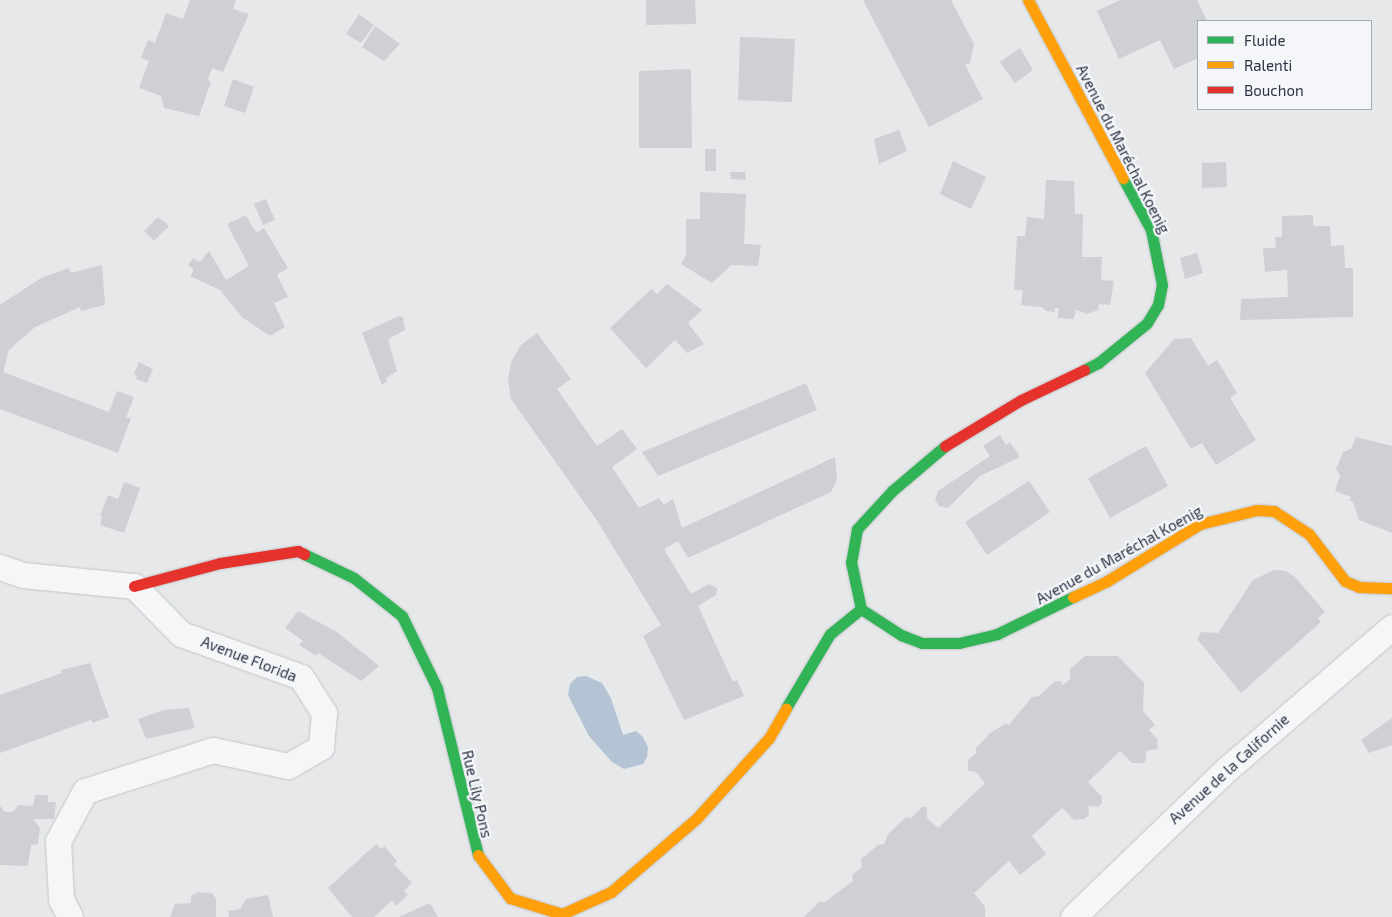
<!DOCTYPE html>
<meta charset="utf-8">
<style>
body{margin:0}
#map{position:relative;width:1392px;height:917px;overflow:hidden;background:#e6e8ea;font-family:"Exo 2",sans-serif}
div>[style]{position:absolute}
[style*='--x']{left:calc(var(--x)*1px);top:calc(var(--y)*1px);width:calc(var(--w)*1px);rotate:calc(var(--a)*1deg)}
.water>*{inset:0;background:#b4c4d5}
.building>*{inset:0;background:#ced0d3}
.roads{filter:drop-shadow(0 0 1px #c4c6c8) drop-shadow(0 0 1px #c4c6c8)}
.street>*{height:25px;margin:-12.5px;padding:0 12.5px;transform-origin:12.5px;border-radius:12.5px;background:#f5f6f7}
.fast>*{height:11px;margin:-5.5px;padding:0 5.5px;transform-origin:5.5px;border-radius:5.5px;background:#30b455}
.slow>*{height:11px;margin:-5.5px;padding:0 5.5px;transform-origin:5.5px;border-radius:5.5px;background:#ff9f0a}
.jam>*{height:11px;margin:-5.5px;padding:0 5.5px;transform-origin:5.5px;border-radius:5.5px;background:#e5322d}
span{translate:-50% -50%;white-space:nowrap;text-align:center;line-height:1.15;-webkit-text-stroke:4.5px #f4f6f9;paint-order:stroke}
.street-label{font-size:15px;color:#2b3445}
.legend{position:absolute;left:1197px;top:20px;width:175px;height:90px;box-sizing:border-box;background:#f4f6f9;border:1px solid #a4a8b1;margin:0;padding:6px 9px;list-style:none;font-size:15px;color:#2b3445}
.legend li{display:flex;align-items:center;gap:10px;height:25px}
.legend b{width:25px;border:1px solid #a4a8b1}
</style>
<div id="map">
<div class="water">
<div style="clip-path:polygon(586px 676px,602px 683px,611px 698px,623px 735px,636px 731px,643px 737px,648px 747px,647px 757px,643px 764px,624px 769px,612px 762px,589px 736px,568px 695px,570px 684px,577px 677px)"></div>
</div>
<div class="building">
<div style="clip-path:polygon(190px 0,236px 0,233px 9px,249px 14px,223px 72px,212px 68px,208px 80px,211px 82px,199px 116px,164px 108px,161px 96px,139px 88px,149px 61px,141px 58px,148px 40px,155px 43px,166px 13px,183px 19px)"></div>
<div style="clip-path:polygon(646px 0,695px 0,696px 24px,646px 25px)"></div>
<div style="clip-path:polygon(863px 0,951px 0,974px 44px,970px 63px,965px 65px,983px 99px,929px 127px)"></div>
<div style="clip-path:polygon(1120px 0,1197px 0,1207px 21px,1198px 21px,1198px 58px,1174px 69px,1160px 40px,1119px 59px,1097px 11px)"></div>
<div style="clip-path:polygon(359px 14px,374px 25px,361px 43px,346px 34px)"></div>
<div style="clip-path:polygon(375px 26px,400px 44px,384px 61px,362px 47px)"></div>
<div style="clip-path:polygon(740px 37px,795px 39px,792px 102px,738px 100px)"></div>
<div style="clip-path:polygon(1020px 48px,1033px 70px,1015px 83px,1000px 62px)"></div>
<div style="clip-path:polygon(691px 69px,692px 148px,639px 148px,639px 71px)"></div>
<div style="clip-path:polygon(233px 79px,254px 87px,245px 113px,224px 106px)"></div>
<div style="clip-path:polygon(899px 130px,907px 151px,879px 164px,874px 139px)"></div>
<div style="clip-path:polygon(705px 149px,716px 149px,716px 171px,705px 171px)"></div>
<div style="clip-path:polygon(953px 161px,986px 177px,971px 209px,940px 194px)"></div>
<div style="clip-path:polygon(1226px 162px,1227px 187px,1202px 188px,1202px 163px)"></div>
<div style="clip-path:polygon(730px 172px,745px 172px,746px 180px,731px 179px)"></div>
<div style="clip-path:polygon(1046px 180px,1074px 181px,1075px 214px,1083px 214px,1082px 257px,1102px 257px,1101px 280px,1114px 281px,1110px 305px,1099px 304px,1098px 310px,1087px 314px,1076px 310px,1074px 319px,1058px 318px,1059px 308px,1055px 308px,1055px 312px,1046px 311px,1042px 307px,1021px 305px,1023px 290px,1014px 290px,1017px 236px,1025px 236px,1027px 217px,1044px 219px)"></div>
<div style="clip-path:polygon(700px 192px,746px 194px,744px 244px,761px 245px,758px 266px,731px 265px,712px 283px,681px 264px,686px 255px,686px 219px,700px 219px)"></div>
<div style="clip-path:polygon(266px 199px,275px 220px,263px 225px,254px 204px)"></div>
<div style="clip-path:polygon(246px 215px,254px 230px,258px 232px,264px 228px,288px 268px,277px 275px,288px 297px,274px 303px,285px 327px,270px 336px,242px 317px,220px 290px,190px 276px,194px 270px,188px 265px,193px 258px,200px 262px,209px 251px,226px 280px,249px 266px,228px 226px,229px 223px)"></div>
<div style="clip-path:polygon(1313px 215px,1313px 226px,1330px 226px,1331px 246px,1344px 245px,1345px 268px,1353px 268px,1353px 317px,1240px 320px,1241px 299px,1288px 297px,1287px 270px,1265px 272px,1263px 248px,1276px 248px,1275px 237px,1282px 237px,1282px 216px)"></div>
<div style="clip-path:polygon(158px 217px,169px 226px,154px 241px,144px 231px)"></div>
<div style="clip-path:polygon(1197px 253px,1203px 273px,1185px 279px,1180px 258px)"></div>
<div style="clip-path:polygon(102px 265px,105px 305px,81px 311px,80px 307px,35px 327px,9px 350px,3px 372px,109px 412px,117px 391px,134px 397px,126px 418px,131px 418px,118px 453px,0 409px,0 305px,41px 278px,69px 268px,71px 273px)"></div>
<div style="clip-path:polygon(667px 284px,702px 310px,688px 323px,704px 344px,687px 353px,675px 340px,646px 368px,610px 328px,651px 289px,657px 294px)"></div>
<div style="clip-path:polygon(399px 316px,403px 317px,405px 330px,388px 339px,397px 371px,386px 378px,387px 381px,382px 385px,362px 333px)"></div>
<div style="clip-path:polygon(537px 333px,571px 379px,557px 389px,597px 446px,622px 429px,637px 449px,612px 467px,639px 508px,659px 498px,664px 505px,673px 499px,682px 528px,835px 457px,837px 480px,831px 492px,688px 558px,678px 541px,664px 549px,691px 594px,709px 584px,717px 588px,716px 595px,698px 606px,733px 682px,737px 680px,744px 696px,684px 720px,643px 636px,661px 625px,598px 522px,511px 399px,508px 380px,511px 362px,521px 345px)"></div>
<div style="clip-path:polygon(1191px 338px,1208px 366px,1217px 360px,1237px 393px,1230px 398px,1256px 440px,1216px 465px,1202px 443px,1191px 449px,1145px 373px,1174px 339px)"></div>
<div style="clip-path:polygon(139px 362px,153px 369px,147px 383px,136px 379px,137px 376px,134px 374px)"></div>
<div style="clip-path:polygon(806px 383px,817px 410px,658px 476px,642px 452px)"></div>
<div style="clip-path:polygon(1000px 435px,1006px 445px,1010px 442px,1020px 457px,980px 476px,948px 508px,939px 506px,935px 500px,938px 491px,990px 456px,983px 446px)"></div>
<div style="clip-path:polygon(1356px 437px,1392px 446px,1392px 533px,1359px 520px,1353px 502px,1349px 500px,1351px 497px,1335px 491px,1340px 476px,1336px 469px,1343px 452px,1351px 449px)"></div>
<div style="clip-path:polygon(1146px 446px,1168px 486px,1110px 518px,1088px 478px)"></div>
<div style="clip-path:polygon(1029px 481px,1050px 512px,987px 555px,965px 522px)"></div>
<div style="clip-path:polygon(124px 482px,140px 488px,124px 533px,100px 525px,102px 517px,100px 516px,108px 495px,118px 499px)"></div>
<div style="clip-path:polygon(1274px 570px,1286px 571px,1295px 577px,1325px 612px,1318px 618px,1321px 622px,1241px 693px,1197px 639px,1201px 632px,1218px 633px,1253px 580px)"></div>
<div style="clip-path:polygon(298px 611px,337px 632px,379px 666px,361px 681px,318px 653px,316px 656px,299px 645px,303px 641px,285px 628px)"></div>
<div style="clip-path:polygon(1085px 656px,1118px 656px,1144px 683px,1143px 711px,1155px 725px,1149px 730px,1157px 739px,1158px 749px,1146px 751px,1146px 760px,1143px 763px,1132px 763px,1120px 751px,1088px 782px,1102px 797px,1102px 803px,1098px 807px,1088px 806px,1089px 815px,1084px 819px,1074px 820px,1062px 808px,1032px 836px,1046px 854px,1020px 875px,1009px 861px,974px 893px,985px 907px,985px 917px,804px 917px,819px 902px,825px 902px,853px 881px,852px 875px,862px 867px,861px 859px,878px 845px,884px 844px,889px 833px,906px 817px,911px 818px,922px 807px,927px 807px,927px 818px,938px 828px,985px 783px,976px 772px,968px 771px,968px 760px,976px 753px,976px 748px,990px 733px,1005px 724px,1009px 725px,1032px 697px,1039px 696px,1054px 682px,1060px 681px,1063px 685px,1070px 679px,1070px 669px)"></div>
<div style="clip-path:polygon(90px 663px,109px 717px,93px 723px,91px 720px,0 753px,0 695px,62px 673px,61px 670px)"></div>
<div style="clip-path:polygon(189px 708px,195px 728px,146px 739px,138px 719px,164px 710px)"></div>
<div style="clip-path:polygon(1392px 718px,1392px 745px,1369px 753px,1361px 740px)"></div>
<div style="clip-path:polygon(35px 795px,48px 795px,48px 802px,56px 802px,54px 819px,33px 819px,40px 828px,38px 844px,31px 845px,28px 866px,0 865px,0 806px,5px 812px,13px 812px,18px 805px,33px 806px)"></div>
<div style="clip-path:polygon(376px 844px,381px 849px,384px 846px,397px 861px,394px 864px,412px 883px,404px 891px,408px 895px,396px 906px,392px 900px,374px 917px,352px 917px,328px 888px)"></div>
<div style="clip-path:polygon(198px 892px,212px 893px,216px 899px,216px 917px,170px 917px,175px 904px,191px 903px,191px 896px)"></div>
<div style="clip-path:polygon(268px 895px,273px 917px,229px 917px,228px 911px,240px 909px,246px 899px)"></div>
<div style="clip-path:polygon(430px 903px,438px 917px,399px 917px)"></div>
</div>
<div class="roads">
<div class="street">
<div style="--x:0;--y:567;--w:24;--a:19"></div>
<div style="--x:23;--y:575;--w:112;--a:5.7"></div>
<div style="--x:134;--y:586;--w:67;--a:45.6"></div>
<div style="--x:181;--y:634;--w:127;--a:19.7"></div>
<div style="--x:301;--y:677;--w:43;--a:57.4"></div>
<div style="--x:324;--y:713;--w:34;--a:95"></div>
<div style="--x:321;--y:747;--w:38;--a:150"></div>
<div style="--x:288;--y:766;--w:77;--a:-168"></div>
<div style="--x:213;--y:750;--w:134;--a:162.2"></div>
<div style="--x:85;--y:791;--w:57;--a:118.4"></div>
<div style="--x:58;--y:841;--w:58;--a:87"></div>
<div style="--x:61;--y:899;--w:20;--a:63"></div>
<div style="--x:1073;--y:917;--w:215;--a:-43.9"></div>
<div style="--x:1228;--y:768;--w:216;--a:-40.7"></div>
</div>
<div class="fast">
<div style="--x:1084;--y:370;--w:16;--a:-27"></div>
<div style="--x:1098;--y:363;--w:63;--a:-39.2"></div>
<div style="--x:1147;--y:323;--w:21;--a:-59"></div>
<div style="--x:1158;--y:305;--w:20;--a:-79"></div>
<div style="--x:1162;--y:285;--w:56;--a:-101.3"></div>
<div style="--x:1151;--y:230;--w:59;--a:-118.3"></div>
<div style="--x:945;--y:446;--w:70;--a:139.7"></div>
<div style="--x:892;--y:491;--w:52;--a:132.6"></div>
<div style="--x:857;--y:529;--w:34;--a:100"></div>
<div style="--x:851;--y:562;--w:48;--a:78"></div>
<div style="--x:861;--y:609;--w:48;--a:33"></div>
<div style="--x:901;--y:635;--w:22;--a:21"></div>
<div style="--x:922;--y:643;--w:37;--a:0"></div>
<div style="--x:959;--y:643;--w:39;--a:-13"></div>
<div style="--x:997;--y:634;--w:85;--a:-26"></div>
<div style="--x:304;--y:554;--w:55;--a:25.6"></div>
<div style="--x:354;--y:578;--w:61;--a:38.4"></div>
<div style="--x:402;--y:616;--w:80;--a:64.1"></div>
<div style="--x:437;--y:688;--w:172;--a:76.2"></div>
<div style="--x:786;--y:708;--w:86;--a:-59.3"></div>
<div style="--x:830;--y:634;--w:40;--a:-39"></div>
</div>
<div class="slow">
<div style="--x:1028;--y:0;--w:202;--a:61.9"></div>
<div style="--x:1073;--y:597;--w:38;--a:-25"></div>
<div style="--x:1107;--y:581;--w:109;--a:-31.5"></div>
<div style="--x:1200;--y:524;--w:59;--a:-13.8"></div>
<div style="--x:1257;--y:510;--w:17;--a:3"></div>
<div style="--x:1274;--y:511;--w:42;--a:33.3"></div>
<div style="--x:1309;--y:534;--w:59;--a:52.5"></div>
<div style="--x:1345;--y:581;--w:15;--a:23"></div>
<div style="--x:1359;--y:587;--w:33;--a:2"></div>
<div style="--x:478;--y:855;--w:54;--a:53.3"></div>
<div style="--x:510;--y:898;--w:54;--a:17.1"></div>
<div style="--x:562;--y:914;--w:54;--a:-24.2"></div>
<div style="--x:611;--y:892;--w:112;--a:-40.7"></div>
<div style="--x:696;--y:819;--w:109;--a:-48"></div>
<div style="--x:769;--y:738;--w:34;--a:-60"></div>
</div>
<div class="jam">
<div style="--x:945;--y:446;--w:89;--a:-31.2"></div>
<div style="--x:1021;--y:400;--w:70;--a:-25.5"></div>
<div style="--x:134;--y:586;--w:89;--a:-15"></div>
<div style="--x:220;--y:563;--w:79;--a:-8.7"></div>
<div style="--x:298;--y:551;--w:7;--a:27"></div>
</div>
</div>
<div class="street-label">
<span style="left:1123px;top:149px;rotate:63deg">Avenue du Maréchal Koenig</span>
<span style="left:1119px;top:555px;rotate:-29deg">Avenue du Maréchal Koenig</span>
<span style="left:249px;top:659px;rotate:21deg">Avenue Florida</span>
<span style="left:1229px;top:769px;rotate:-42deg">Avenue de la Californie</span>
<span style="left:477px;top:794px;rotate:77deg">Rue Lily Pons</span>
</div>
<ul class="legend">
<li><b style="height:6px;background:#30b455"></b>Fluide</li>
<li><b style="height:6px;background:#ff9f0a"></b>Ralenti</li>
<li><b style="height:6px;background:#e5322d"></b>Bouchon</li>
</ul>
</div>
